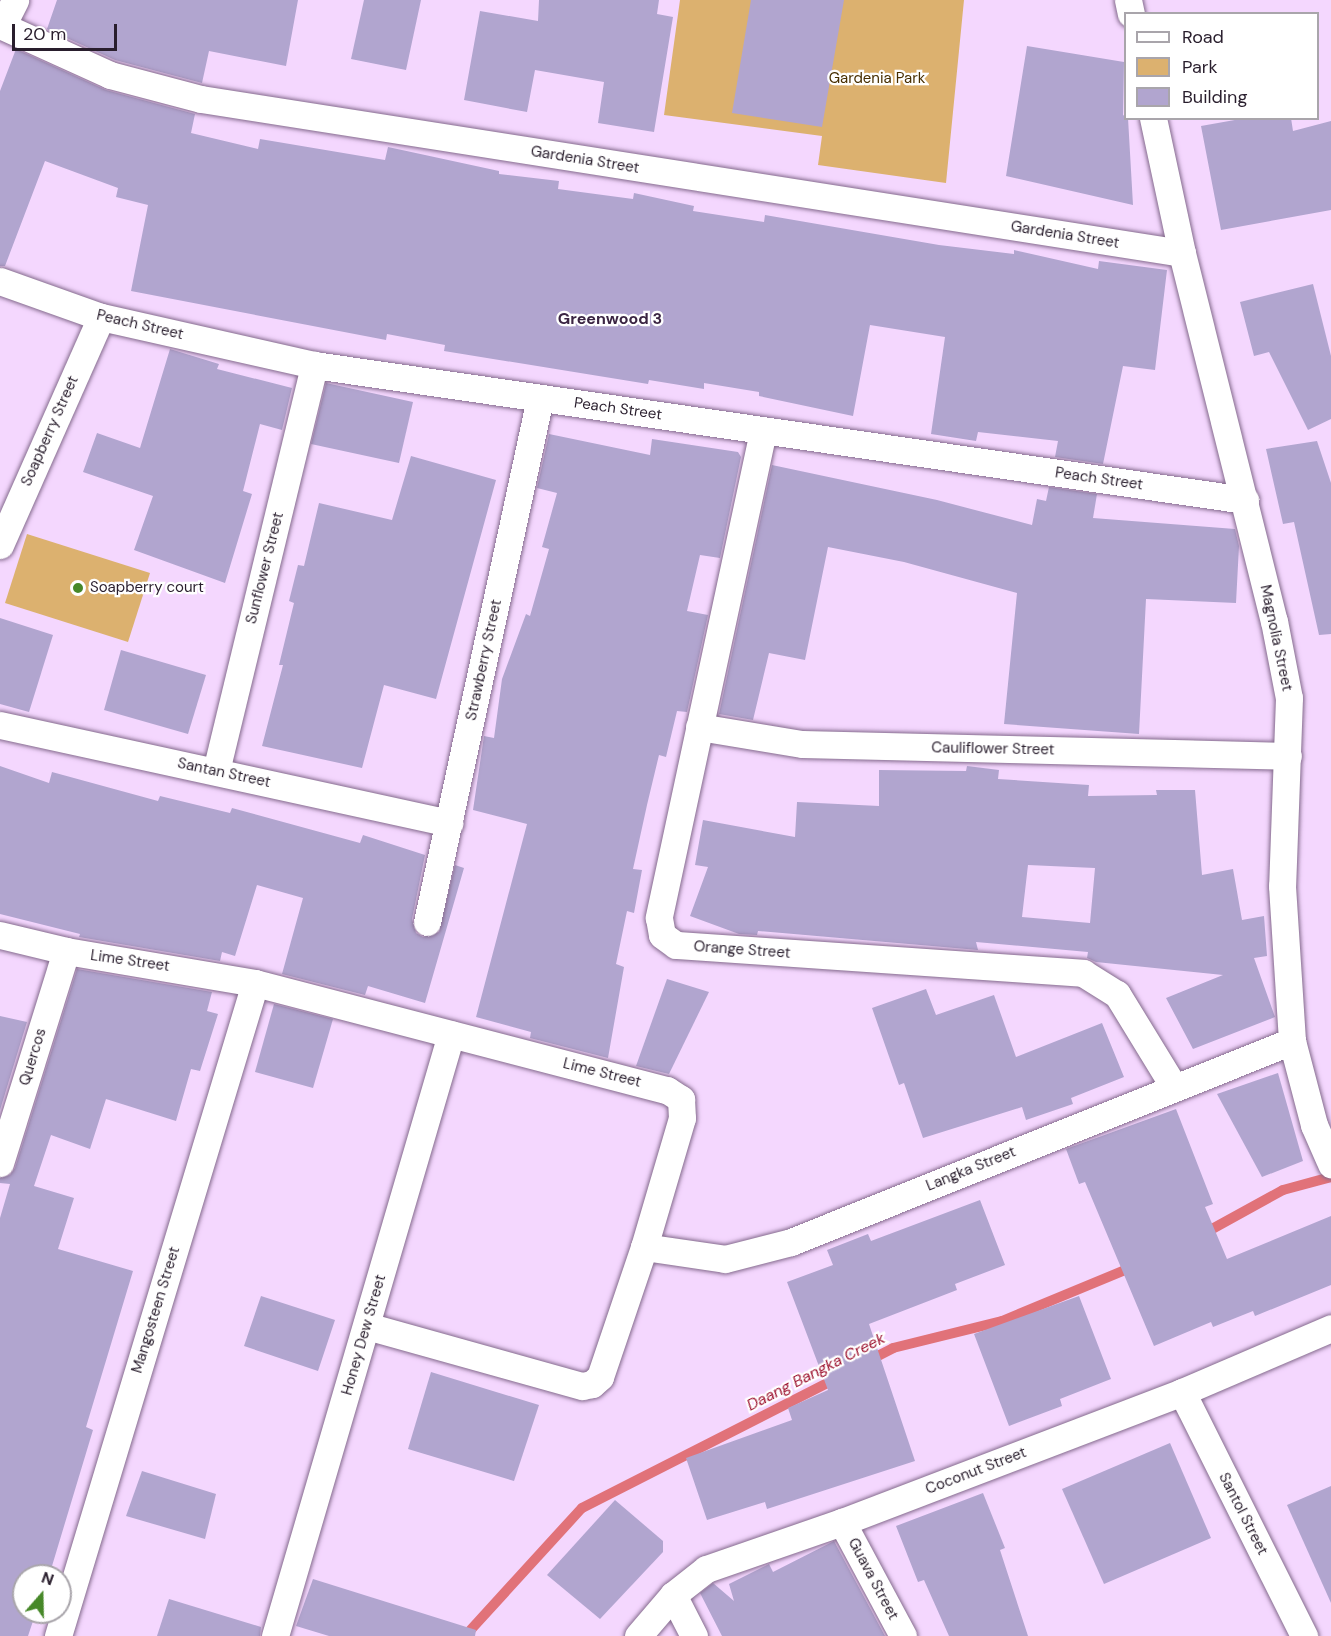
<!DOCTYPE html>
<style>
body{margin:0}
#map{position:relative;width:1331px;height:1636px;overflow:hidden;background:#f4d7fe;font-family:"DM Sans",sans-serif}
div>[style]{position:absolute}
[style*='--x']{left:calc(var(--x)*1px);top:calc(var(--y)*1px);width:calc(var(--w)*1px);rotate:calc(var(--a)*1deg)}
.green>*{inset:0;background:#dcb16f}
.stream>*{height:10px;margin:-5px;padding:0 5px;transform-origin:5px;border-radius:5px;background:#e17279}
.building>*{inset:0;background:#b1a5cf}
.roads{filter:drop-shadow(0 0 2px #846a8d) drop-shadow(0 0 2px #846a8d)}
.minor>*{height:27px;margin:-13.5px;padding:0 13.5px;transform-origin:13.5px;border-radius:13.5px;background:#fff}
.dots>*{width:16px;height:16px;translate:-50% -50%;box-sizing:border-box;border:3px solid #fff;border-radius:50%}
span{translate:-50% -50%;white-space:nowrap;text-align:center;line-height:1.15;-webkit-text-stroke:4.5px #fff;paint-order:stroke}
.park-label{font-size:15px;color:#472e00}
.street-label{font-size:15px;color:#291e2d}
.poi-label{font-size:15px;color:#291e2d}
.left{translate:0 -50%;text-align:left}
.neighbourhood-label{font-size:16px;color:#3a2442;font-weight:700}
.water-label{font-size:16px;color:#9e1531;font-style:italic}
.legend{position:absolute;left:1124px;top:12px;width:195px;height:108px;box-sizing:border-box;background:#fff;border:2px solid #a9a5ab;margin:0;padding:8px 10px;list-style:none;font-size:18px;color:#291e2d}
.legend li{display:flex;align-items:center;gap:12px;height:30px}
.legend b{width:30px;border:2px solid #a9a5ab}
.north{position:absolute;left:12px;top:1564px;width:60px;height:60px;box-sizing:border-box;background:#fff;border:2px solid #a9a5ab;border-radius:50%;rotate:20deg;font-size:16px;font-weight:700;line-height:24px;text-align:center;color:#291e2d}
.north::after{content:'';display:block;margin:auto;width:21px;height:27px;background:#478829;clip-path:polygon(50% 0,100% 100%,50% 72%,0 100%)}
.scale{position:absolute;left:12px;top:24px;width:105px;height:27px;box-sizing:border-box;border:3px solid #291e2d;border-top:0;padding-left:8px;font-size:18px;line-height:21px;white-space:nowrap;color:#291e2d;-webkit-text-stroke:4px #fff;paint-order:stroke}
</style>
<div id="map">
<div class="green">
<div style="clip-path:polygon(680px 0,964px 0,946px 183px,818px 165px,822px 136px,664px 115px)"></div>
<div style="clip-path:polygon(27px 534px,150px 573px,128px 642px,5px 603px)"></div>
</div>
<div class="stream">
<div style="--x:1203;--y:1234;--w:91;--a:-28.8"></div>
<div style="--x:1283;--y:1190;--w:50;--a:-15.2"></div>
<div style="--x:868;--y:1361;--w:28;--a:-27"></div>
<div style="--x:893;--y:1348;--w:112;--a:-13.9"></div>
<div style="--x:1002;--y:1321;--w:144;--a:-22.5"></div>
<div style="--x:465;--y:1636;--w:173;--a:-47.6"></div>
<div style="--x:582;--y:1508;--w:288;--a:-27"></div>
</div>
<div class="building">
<div style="clip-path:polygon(57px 0,298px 0,286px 66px,209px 51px,202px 83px,115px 60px,47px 29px)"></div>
<div style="clip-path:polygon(364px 0,421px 0,406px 70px,351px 59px)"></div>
<div style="clip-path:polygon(539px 0,659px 0,657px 14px,673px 17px,654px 132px,598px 123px,604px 82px,535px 70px,527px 112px,464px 100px,480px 11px,538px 21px)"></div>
<div style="clip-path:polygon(751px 0,844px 0,822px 127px,732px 113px)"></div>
<div style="clip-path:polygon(1027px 46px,1124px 62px,1123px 115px,1128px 118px,1133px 205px,1006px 176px)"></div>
<div style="clip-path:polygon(16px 49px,106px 90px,195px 114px,191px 133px,258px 149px,260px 139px,385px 160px,388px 147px,499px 171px,499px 174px,559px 181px,558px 189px,633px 199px,634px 193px,694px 206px,693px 211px,764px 222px,765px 215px,939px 245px,1014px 254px,1014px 250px,1098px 269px,1099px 261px,1167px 270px,1155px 370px,1123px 366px,1103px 464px,1055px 457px,1058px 441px,978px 432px,976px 441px,931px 434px,945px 337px,870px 325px,853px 416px,759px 396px,759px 392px,704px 383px,704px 389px,649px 380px,648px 384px,444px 351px,445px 345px,387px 334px,386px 340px,131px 291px,148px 205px,116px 197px,118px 188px,45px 161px,5px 266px,0 266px,0 91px)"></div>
<div style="clip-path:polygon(1246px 118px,1291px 118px,1293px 131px,1331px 121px,1331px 210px,1221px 230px,1201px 126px)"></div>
<div style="clip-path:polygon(1313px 284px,1331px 356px,1331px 419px,1308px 430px,1269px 352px,1254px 356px,1240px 302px)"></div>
<div style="clip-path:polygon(170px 349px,219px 364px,217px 369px,292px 388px,282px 430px,260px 424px,243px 491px,252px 494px,225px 583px,134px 550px,153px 496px,83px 472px,97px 433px,140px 448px)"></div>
<div style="clip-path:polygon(326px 383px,413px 402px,399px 463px,311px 444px)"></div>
<div style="clip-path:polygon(549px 434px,650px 455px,652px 439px,738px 452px,741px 457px,720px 558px,700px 555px,687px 611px,708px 615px,687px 712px,677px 711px,666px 757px,659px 755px,647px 805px,633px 869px,642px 870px,634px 913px,627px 911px,616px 964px,624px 967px,608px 1058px,530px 1038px,531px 1032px,476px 1017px,527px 824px,473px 810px,484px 736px,494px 738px,502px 679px,526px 614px,530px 616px,549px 549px,542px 547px,557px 493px,537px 488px)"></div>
<div style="clip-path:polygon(1317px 441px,1331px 483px,1331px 634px,1319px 635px,1294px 522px,1283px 524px,1266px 449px)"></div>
<div style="clip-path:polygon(411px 456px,496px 480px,436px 699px,384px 685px,362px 768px,262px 746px,283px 665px,279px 665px,294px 603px,289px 601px,298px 565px,304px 566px,319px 503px,392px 520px)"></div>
<div style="clip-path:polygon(772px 465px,937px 500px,1032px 525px,1037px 499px,1046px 501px,1049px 487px,1097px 494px,1093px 518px,1235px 529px,1239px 546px,1236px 603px,1146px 599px,1139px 734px,1004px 724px,1017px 593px,904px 562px,828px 547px,805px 660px,769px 653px,753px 720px,719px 714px)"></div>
<div style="clip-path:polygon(0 618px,53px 635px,29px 712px,0 704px)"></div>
<div style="clip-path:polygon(121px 650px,206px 675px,188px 734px,104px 710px)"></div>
<div style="clip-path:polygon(0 766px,49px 783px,52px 772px,158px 801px,160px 796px,230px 813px,232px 808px,360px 843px,363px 835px,425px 855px,412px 919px,416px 933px,423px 937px,439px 932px,455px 865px,464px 868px,425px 1003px,368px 986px,365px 995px,282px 974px,303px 898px,257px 885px,235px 956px,222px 952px,220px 961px,79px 937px,80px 934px,0 914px)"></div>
<div style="clip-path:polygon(evenodd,967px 766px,999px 770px,998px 779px,1089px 785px,1088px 796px,1157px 795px,1156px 790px,1195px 790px,1202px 875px,1233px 869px,1242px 920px,1264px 916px,1267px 956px,1254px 958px,1275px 1017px,1193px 1049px,1166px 998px,1223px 975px,1096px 962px,1087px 958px,1088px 952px,976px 942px,978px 950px,758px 931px,757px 935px,739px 934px,690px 916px,708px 867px,695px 865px,703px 820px,795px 837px,797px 802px,879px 806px,879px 770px,966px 771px,967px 766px,1028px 865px,1095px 868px,1090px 923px,1022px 917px,1028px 865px)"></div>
<div style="clip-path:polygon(77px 969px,212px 992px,207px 1011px,218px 1014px,200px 1071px,191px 1069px,176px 1121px,106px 1099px,90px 1149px,51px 1135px,34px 1186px,74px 1198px,58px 1249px,133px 1271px,86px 1427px,93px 1430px,49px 1576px,24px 1576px,24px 1612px,36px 1612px,28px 1636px,0 1636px,0 1218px,10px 1184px,0 1183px,0 1178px,10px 1175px,15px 1168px)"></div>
<div style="clip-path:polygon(667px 979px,709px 992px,669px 1074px,636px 1066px)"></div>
<div style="clip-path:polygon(926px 989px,936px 1015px,994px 995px,1016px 1057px,1102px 1023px,1124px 1077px,1071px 1098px,1073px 1104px,1026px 1120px,1022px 1107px,923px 1138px,904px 1083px,899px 1085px,872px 1008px)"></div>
<div style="clip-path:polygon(274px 1004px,333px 1019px,313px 1088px,255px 1072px)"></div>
<div style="clip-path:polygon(0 1016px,27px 1022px,0 1110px)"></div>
<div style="clip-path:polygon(1278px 1073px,1303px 1161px,1262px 1177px,1217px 1094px)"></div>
<div style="clip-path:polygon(1176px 1109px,1213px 1204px,1205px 1207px,1227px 1259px,1331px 1216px,1331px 1285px,1255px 1316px,1253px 1311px,1213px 1327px,1211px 1322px,1154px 1346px,1085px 1182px,1079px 1184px,1066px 1149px)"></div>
<div style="clip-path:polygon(980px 1200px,1005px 1265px,955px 1284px,957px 1290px,869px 1324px,915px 1461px,767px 1509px,765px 1502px,707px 1520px,686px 1458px,792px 1420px,788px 1408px,828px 1390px,787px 1282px,833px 1265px,827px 1250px,868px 1234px,871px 1241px)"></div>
<div style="clip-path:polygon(261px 1296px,335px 1320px,318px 1371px,244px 1346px)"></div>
<div style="clip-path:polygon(1079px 1296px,1111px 1379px,1060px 1399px,1062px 1406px,1009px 1426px,974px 1334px)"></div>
<div style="clip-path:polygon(431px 1372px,539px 1405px,514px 1481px,408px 1449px)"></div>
<div style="clip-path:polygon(1170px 1443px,1211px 1538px,1104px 1584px,1062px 1489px)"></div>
<div style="clip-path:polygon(142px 1471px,216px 1494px,205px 1539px,126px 1516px)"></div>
<div style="clip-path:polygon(1331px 1486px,1331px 1603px,1287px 1505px)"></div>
<div style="clip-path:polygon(983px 1493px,1005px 1548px,1000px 1550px,1028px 1636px,949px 1636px,924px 1580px,918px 1582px,896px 1526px)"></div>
<div style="clip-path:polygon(615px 1500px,663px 1541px,663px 1552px,600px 1619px,547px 1575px)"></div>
<div style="clip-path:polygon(834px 1541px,885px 1636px,722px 1636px,700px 1593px,713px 1583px,734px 1601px,729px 1584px,769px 1564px,773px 1572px)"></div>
<div style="clip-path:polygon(313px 1579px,476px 1630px,475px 1636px,329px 1636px,296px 1626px)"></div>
<div style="clip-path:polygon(169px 1599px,261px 1627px,260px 1636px,157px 1636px)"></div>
</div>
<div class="roads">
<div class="minor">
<div style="--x:1128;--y:0;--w:14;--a:78"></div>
<div style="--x:0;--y:25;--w:121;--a:24.4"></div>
<div style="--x:110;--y:75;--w:94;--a:14.8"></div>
<div style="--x:201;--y:99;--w:993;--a:8.92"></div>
<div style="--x:2;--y:26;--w:29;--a:-63"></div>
<div style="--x:1153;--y:118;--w:138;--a:77.9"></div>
<div style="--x:1182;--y:253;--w:379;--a:76"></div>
<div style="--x:1274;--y:621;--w:78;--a:79"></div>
<div style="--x:1289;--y:698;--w:188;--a:92.1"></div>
<div style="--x:1282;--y:886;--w:155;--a:86.3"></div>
<div style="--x:1292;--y:1041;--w:87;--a:75.3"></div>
<div style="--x:1314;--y:1125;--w:43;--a:66.4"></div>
<div style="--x:0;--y:281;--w:107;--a:19.6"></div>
<div style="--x:101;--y:317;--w:218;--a:12.7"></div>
<div style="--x:314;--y:365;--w:941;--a:8.25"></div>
<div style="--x:763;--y:431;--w:498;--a:102.1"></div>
<div style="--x:659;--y:918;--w:17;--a:80"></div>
<div style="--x:662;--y:935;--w:17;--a:36"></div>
<div style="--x:676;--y:945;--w:408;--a:3.9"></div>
<div style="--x:1083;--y:973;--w:40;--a:32"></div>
<div style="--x:1117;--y:994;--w:109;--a:58.5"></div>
<div style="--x:0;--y:545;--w:249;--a:-66.1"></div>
<div style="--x:0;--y:725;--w:460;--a:12.3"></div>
<div style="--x:699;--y:727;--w:104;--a:9.4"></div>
<div style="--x:802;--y:744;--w:486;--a:1.4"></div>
<div style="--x:216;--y:771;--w:418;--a:-76.4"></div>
<div style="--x:427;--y:922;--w:536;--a:-77.83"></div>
<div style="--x:0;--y:935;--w:68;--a:13.6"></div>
<div style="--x:66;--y:951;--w:192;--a:9.6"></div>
<div style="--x:255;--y:983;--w:426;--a:14.6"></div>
<div style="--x:667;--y:1090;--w:17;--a:33"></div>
<div style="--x:681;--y:1099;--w:19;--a:87"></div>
<div style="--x:682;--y:1118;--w:134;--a:106.4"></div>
<div style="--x:644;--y:1247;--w:137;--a:108.7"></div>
<div style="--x:600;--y:1377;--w:11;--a:139"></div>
<div style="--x:592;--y:1384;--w:10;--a:169"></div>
<div style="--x:582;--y:1386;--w:223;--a:-164.4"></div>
<div style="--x:0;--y:1163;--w:222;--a:-72.7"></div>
<div style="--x:644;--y:1247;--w:82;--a:8.4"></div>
<div style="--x:725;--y:1259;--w:68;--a:-14.4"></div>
<div style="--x:791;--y:1242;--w:540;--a:-21.86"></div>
<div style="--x:1182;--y:1392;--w:273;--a:63.4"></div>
<div style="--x:842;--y:1522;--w:129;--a:61.8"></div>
<div style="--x:673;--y:1595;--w:46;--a:62.9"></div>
<div style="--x:58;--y:1636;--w:682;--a:-73.21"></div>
<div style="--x:275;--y:1636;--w:627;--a:-73.7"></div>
<div style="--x:638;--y:1636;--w:54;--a:-49.5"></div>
<div style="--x:673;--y:1595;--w:42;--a:-38.2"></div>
<div style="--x:706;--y:1569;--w:144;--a:-19.1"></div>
<div style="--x:842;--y:1522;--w:364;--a:-20.9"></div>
<div style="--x:1182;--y:1392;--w:162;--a:-23.2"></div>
</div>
</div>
<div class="dots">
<div style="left:78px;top:588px;background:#478829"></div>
</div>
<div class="park-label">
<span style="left:877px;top:79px">Gardenia Park</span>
</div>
<div class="street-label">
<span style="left:585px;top:160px;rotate:9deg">Gardenia Street</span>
<span style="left:1065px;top:235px;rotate:9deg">Gardenia Street</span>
<span style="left:140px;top:325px;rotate:13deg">Peach Street</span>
<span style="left:618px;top:409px;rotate:8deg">Peach Street</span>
<span style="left:50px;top:431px;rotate:-66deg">Soapberry Street</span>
<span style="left:1099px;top:479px;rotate:8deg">Peach Street</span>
<span style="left:265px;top:568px;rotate:-76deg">Sunflower Street</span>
<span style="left:1276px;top:638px;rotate:78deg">Magnolia Street</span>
<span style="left:484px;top:660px;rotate:-78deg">Strawberry Street</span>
<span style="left:993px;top:749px;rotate:1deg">Cauliflower Street</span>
<span style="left:224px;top:773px;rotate:12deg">Santan Street</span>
<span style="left:742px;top:950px;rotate:4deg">Orange Street</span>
<span style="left:130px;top:961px;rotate:8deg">Lime Street</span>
<span style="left:33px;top:1057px;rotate:-73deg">Quercos</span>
<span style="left:602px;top:1073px;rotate:14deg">Lime Street</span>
<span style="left:971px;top:1169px;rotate:-22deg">Langka Street</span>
<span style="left:156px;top:1310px;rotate:-73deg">Mangosteen Street</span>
<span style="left:364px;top:1335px;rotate:-74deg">Honey Dew Street</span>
<span style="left:976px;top:1471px;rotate:-21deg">Coconut Street</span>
<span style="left:1243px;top:1514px;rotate:63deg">Santol Street</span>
<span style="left:873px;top:1579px;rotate:62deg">Guava Street</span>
</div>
<div class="poi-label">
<span class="left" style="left:90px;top:588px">Soapberry court</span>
</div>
<div class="neighbourhood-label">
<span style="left:610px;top:319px">Greenwood 3</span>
</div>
<div class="water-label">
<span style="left:816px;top:1372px;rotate:-27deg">Daang Bangka Creek</span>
</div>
<ul class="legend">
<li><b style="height:8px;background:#fff"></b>Road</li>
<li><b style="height:16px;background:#dcb16f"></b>Park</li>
<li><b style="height:16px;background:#b1a5cf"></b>Building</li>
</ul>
<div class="north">N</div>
<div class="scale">20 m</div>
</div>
